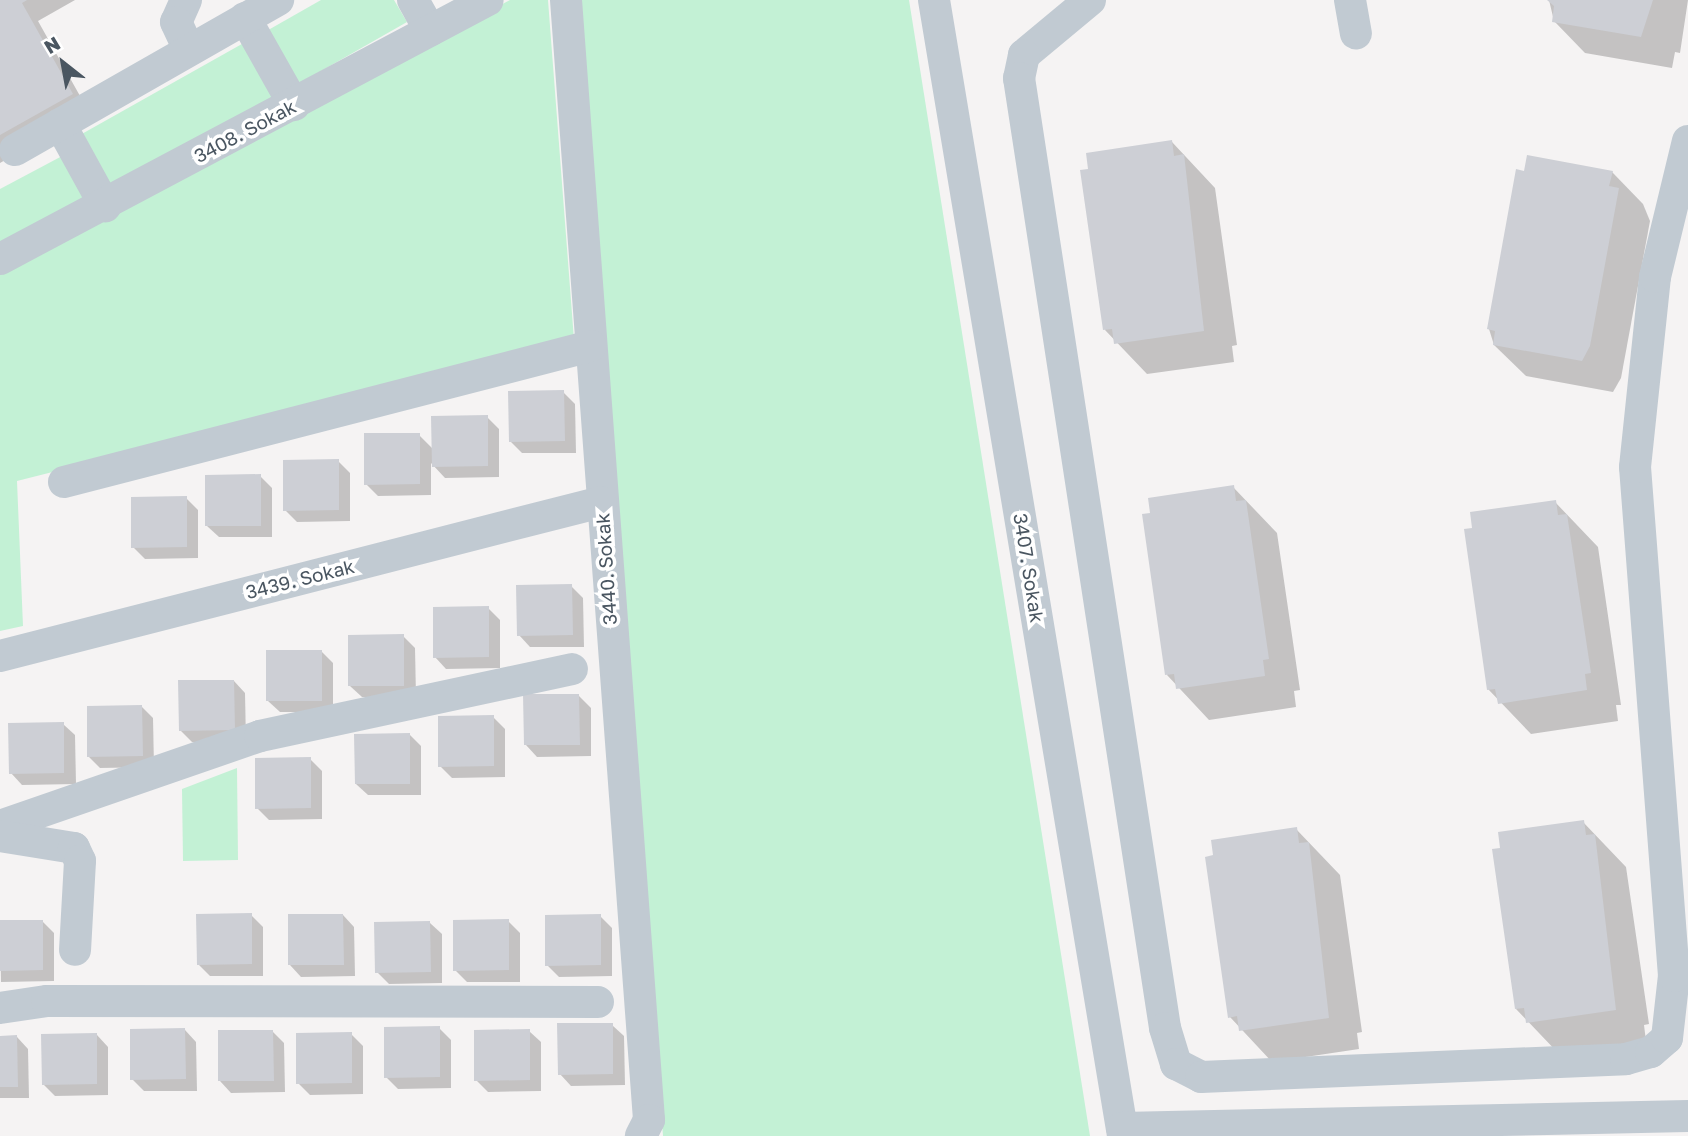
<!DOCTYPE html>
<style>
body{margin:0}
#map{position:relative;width:1688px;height:1136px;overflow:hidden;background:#f5f3f3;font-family:"Golos Text",sans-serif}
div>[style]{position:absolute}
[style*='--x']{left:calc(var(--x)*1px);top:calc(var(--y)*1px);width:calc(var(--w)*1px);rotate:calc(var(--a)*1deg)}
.green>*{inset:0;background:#c3f1d5}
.shadow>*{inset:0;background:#0003}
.building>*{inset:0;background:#cdcfd5}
.minor>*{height:32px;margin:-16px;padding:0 16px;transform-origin:16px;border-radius:16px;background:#c1cad2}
span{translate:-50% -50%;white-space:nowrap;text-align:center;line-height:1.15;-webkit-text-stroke:7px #fff;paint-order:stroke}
.street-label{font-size:19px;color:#4a5661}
.north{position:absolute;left:28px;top:28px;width:70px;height:70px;-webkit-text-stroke:5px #fff;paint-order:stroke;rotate:329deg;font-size:19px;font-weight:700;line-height:28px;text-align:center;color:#4a5661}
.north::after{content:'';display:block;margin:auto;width:24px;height:32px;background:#4a5661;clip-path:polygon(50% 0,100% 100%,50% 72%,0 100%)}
</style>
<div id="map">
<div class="green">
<div style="clip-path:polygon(321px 0,394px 0,407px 22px,293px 87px,263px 33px)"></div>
<div style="clip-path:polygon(510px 0,548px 0,574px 340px,17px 481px,23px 626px,0 631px,0 273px)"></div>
<div style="clip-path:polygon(579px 0,909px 0,1090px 1136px,663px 1136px)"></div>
<div style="clip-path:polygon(249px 40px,279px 95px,109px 188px,80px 135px)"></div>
<div style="clip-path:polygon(64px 155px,87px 199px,0 243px,0 189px)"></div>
<div style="clip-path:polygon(237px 768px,238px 860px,183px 861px,182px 789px)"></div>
</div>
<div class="shadow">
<div style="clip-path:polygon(0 0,75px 0,38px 21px,89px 112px,0 163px)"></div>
<div style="clip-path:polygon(1549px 0,1688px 0,1680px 53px,1675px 52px,1672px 68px,1585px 53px,1554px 21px)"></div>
<div style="clip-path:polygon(1172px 142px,1215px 188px,1237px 345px,1232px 346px,1234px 362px,1147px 374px,1105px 330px)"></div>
<div style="clip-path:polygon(1612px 172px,1643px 204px,1650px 221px,1621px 378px,1613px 392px,1526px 376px,1494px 345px,1489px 329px)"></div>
<div style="clip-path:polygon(563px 392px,575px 404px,576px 453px,522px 453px,510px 441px)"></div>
<div style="clip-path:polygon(487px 417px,499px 429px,499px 477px,445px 478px,431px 463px,431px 495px,378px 496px,366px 484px,419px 435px,433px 449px)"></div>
<div style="clip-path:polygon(338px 461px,350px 473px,350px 521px,297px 522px,285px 510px)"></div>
<div style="clip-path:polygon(260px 476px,272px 488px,272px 537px,219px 537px,207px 526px)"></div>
<div style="clip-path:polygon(1233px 487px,1277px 533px,1300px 690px,1294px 691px,1296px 707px,1209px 720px,1167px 675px)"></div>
<div style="clip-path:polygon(186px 498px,198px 510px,198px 558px,145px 559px,133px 547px)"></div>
<div style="clip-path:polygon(1555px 502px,1598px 547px,1621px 705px,1616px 705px,1618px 721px,1531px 734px,1488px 689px)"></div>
<div style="clip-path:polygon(571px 586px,583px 598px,584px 647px,530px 647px,519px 635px)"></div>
<div style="clip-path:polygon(488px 608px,500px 620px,500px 668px,446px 669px,435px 657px)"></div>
<div style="clip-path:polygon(403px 636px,415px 648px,416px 697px,362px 697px,350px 686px)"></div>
<div style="clip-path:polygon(321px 651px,333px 663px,333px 712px,280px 712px,268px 701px)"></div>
<div style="clip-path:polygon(234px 681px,245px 693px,246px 742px,192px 742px,180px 730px)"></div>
<div style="clip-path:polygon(579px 696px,591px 708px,591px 756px,537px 757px,526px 745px)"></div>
<div style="clip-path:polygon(141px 706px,153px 718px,154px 767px,100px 768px,88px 756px)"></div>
<div style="clip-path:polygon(493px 717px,505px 729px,505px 777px,452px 778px,440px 766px)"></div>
<div style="clip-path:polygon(63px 724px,75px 735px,76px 784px,22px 785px,11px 773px)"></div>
<div style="clip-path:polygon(410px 735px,421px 746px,421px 795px,368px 795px,356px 784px)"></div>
<div style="clip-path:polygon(310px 759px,322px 771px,322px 819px,269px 820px,257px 808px)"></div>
<div style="clip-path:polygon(1583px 822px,1626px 867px,1649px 1024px,1644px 1025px,1646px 1041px,1559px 1054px,1516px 1009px)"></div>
<div style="clip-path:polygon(1296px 829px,1340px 875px,1362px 1032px,1357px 1033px,1359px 1049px,1272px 1062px,1230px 1017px)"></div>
<div style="clip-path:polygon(251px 915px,263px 927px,263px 976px,210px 976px,198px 964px)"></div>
<div style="clip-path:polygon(343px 915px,354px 927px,355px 976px,301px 977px,290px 965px)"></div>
<div style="clip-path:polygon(600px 916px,612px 928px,612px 976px,559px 977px,547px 965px)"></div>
<div style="clip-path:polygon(42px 921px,54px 933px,54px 981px,1px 982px,0 922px)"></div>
<div style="clip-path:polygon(508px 921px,520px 933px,520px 982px,467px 982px,455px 970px)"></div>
<div style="clip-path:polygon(430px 923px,442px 934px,442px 983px,389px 984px,377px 972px)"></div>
<div style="clip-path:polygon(612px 1025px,624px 1036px,625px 1085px,571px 1086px,560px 1074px)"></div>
<div style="clip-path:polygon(439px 1028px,451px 1040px,451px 1088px,398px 1089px,386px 1077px)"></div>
<div style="clip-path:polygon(185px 1030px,196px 1042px,197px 1091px,144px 1091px,132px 1079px)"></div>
<div style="clip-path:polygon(272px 1031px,284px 1043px,285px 1092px,231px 1093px,220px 1081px)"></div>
<div style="clip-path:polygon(529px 1031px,541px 1042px,541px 1091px,488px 1092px,476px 1080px)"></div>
<div style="clip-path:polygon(351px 1034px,363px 1046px,363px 1094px,310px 1095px,298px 1083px)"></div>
<div style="clip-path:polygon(97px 1035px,108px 1047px,108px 1095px,55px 1096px,43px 1084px)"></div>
<div style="clip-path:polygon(0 1037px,17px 1037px,28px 1049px,29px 1098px,0 1098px)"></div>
</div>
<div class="building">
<div style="clip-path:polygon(0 0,27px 0,22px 3px,73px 94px,0 135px)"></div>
<div style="clip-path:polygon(1547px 0,1653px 0,1641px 37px,1552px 22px,1554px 6px)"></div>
<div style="clip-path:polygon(1172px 140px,1174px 156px,1184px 154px,1204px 331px,1114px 344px,1112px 329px,1103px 330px,1080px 170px,1088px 169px,1086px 153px)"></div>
<div style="clip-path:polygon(1527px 155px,1613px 171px,1609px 186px,1619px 188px,1590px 346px,1582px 361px,1493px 345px,1495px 331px,1487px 329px,1516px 169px,1524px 171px)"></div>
<div style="clip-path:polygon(564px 390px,565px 441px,509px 442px,508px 391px)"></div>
<div style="clip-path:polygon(488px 415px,488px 466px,432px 467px,431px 416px)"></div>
<div style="clip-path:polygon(364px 433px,420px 433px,420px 484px,364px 485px)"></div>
<div style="clip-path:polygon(339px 459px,339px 510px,283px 511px,283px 460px)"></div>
<div style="clip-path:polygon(261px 474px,261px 526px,205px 526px,205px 475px)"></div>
<div style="clip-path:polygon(1234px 485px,1236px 501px,1246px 500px,1269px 659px,1263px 660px,1265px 676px,1176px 689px,1174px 674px,1165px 675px,1142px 514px,1150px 513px,1148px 498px)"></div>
<div style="clip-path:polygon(187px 496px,187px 547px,131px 548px,131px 497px)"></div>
<div style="clip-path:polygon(1556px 500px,1558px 515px,1567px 514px,1591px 673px,1585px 674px,1587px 690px,1498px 704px,1495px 689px,1487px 690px,1464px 529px,1472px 528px,1470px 512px)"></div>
<div style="clip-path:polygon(572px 584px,573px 635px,517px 636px,516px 585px)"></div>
<div style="clip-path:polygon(489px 606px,489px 657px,433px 658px,433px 607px)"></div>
<div style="clip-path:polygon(404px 634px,404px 686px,348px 686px,348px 635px)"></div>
<div style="clip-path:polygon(266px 650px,322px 650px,322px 701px,266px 701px)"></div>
<div style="clip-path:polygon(178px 680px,234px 680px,235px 730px,179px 731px)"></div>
<div style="clip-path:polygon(523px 694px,579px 694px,580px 745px,524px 745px)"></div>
<div style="clip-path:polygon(142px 705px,143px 756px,87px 757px,87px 706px)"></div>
<div style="clip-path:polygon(494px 715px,494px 766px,438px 767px,438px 716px)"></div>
<div style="clip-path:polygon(64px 722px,64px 773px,9px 774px,8px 723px)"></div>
<div style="clip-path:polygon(410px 733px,410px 784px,355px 784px,354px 734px)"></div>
<div style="clip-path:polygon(311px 757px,311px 808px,255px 809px,255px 758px)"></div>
<div style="clip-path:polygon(1584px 820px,1586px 835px,1595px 834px,1616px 1010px,1526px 1023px,1524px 1008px,1515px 1009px,1492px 849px,1500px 848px,1498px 832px)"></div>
<div style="clip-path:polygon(1297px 827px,1299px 843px,1309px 842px,1329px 1018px,1239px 1031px,1237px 1016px,1228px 1018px,1205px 857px,1213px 855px,1211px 840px)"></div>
<div style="clip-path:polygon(252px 913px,252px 964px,197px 965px,196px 914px)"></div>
<div style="clip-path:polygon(288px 914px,343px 914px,344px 965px,288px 965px)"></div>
<div style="clip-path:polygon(601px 914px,601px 965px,545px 966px,545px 915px)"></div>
<div style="clip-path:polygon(509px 919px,509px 970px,453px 971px,453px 920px)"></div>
<div style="clip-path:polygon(0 920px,43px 920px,43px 970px,0 971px)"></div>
<div style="clip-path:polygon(430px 921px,431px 972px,375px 973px,374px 922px)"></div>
<div style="clip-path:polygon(557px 1023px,613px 1023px,613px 1074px,558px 1075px)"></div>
<div style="clip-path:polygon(440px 1026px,440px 1077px,384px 1078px,384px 1027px)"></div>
<div style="clip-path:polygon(185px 1028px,186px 1079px,130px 1080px,130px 1029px)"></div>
<div style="clip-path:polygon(530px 1029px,530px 1080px,474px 1081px,474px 1030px)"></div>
<div style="clip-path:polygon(218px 1030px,273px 1030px,274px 1081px,218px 1081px)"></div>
<div style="clip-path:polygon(352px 1032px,352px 1083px,296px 1084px,296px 1033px)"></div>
<div style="clip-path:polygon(97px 1033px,97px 1084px,42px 1085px,41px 1034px)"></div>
<div style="clip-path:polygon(17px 1035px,18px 1087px,0 1087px,0 1036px)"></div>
</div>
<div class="minor">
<div style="--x:186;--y:0;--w:24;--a:114"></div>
<div style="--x:176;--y:22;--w:31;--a:65"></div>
<div style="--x:413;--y:0;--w:35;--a:61"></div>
<div style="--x:566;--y:0;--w:1123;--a:85.76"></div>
<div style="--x:649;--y:1120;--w:18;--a:117"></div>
<div style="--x:934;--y:0;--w:1152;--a:80.55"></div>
<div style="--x:1090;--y:0;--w:86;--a:140.2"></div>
<div style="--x:1024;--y:55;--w:24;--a:102"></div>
<div style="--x:1019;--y:78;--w:961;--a:81.26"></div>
<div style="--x:1165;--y:1028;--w:38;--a:73"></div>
<div style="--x:1176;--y:1064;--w:28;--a:27"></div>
<div style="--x:1201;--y:1077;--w:425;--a:-2.4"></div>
<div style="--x:1626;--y:1059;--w:26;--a:-16"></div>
<div style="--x:1651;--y:1052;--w:21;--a:-41"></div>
<div style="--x:1667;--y:1038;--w:62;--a:-83.6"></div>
<div style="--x:1674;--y:976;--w:510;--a:-94.38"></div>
<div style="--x:1635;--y:467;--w:191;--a:-84"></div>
<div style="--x:1655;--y:277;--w:140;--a:-76.4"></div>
<div style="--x:1350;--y:0;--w:34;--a:80"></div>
<div style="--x:245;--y:18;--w:100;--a:60.6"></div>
<div style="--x:60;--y:124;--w:94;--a:61.2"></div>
<div style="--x:15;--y:150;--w:303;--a:-29.7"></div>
<div style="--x:0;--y:259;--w:552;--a:-27.96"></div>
<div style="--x:64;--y:482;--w:544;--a:-14.47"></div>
<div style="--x:0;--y:656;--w:620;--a:-14.37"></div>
<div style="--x:0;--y:826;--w:275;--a:-19.1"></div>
<div style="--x:260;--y:736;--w:319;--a:-12.1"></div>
<div style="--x:0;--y:836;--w:75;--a:9.2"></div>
<div style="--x:74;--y:848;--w:14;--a:65"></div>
<div style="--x:80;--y:861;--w:89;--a:93.2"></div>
<div style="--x:0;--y:1008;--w:48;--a:-8.5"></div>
<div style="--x:47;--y:1001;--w:551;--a:0.1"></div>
<div style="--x:1122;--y:1128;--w:566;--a:-1.21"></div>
</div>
<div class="street-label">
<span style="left:245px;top:131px;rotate:-28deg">3408. Sokak</span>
<span style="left:1029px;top:568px;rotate:81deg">3407. Sokak</span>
<span style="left:606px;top:569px;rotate:-94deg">3440. Sokak</span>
<span style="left:300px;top:579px;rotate:-14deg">3439. Sokak</span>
</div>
<div class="north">N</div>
</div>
